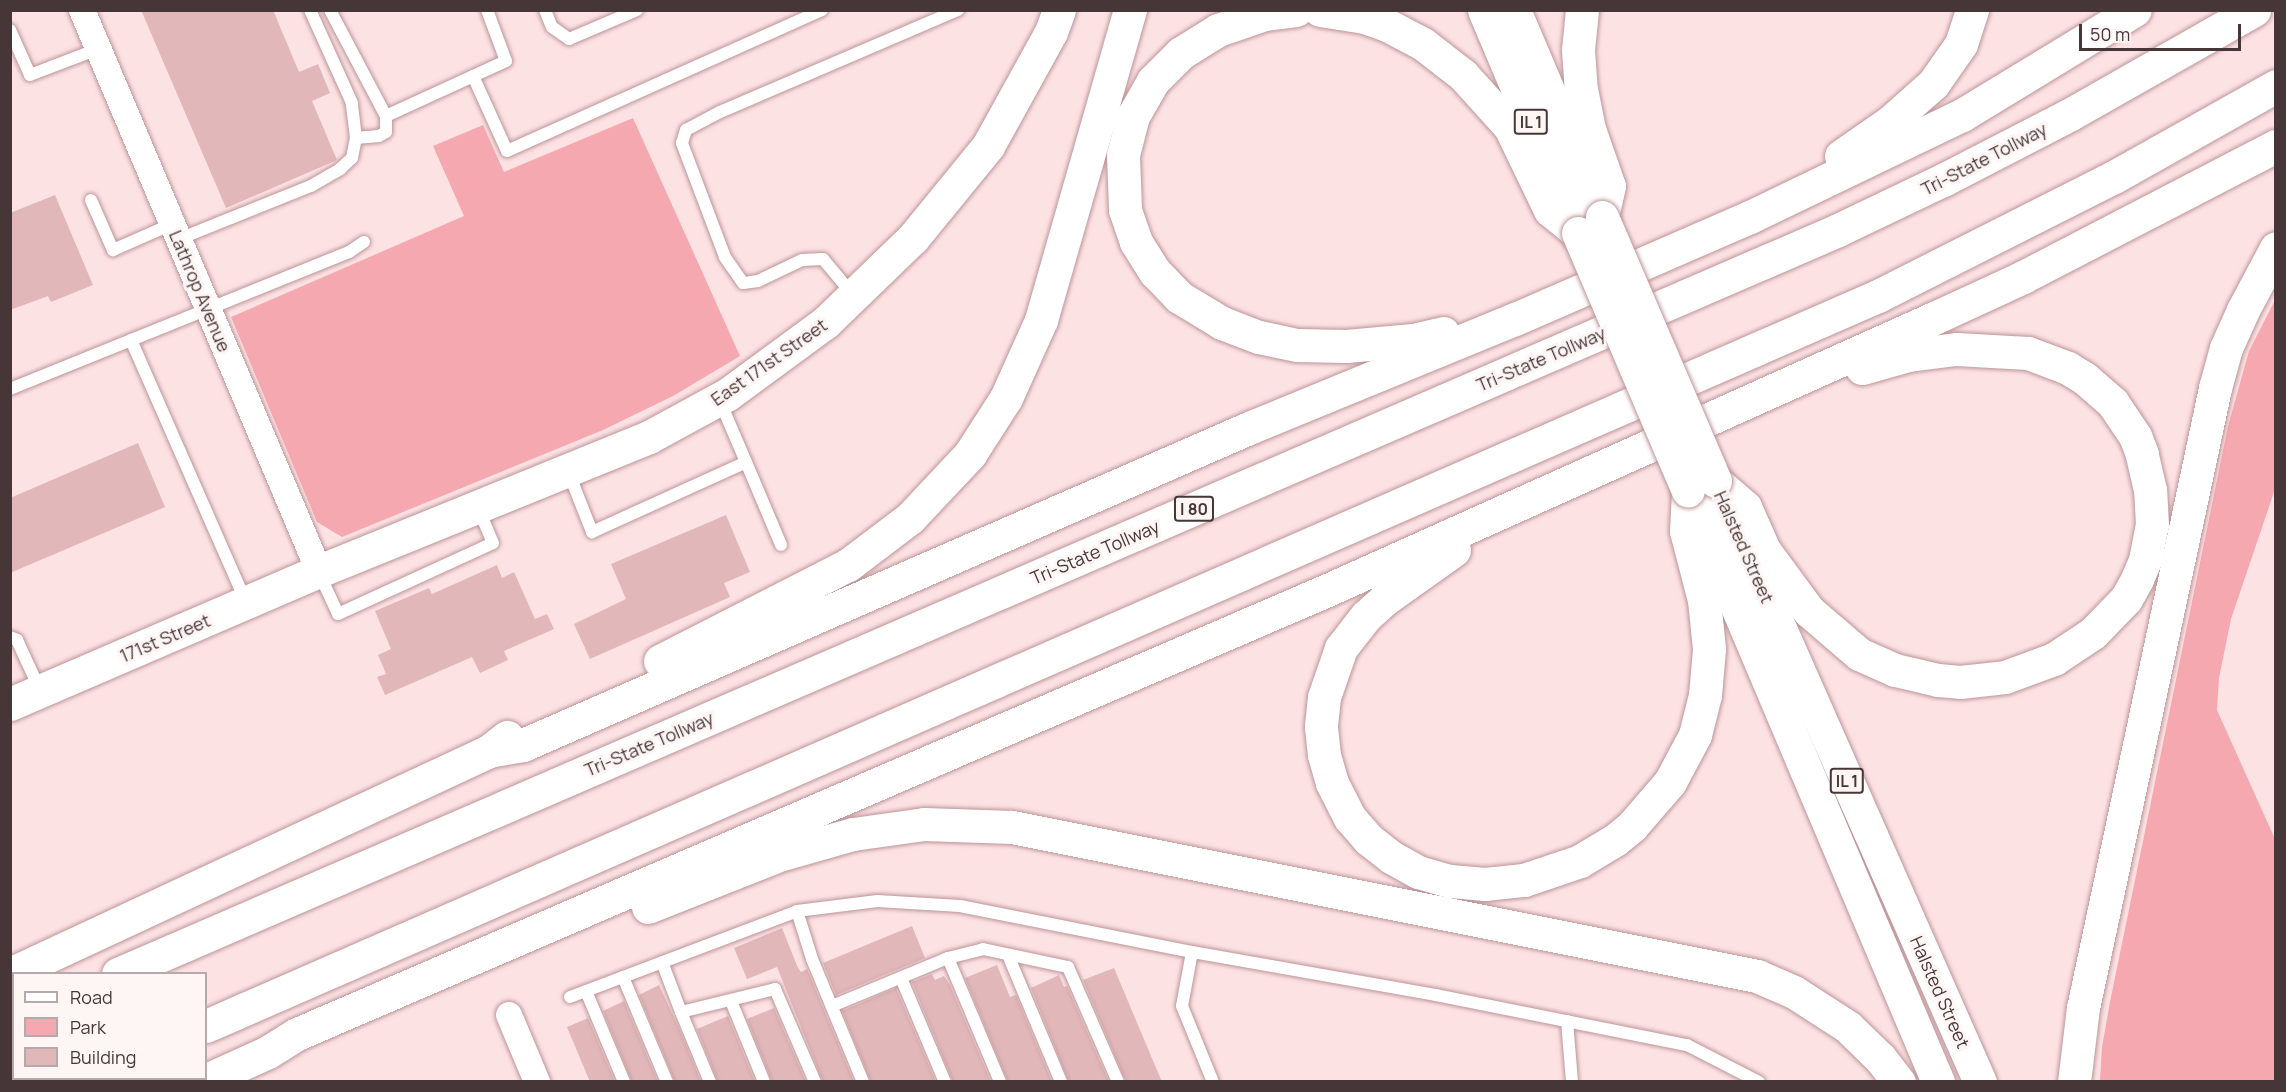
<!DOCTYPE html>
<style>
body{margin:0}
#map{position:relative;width:2286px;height:1092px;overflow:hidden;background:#fde2e4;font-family:Manrope,sans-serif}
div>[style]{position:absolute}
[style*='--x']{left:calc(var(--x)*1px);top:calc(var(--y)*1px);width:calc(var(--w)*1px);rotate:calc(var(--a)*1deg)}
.green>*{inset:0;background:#f6a8b0}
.building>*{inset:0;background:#e1b7ba}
.roads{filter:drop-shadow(0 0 2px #bc9497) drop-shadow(0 0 2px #bc9497)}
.lane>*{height:12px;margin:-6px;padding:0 6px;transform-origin:6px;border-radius:6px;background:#fff}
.street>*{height:26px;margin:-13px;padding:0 13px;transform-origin:13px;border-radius:13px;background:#fff}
.secondary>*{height:33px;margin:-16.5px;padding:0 16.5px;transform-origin:16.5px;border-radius:16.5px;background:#fff}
.primary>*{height:33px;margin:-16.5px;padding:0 16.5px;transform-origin:16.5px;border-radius:16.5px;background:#fff}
.highway>*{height:33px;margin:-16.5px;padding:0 16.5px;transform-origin:16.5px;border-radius:16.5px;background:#fff}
.bridges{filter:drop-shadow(0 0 2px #bc9497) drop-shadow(0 0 2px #bc9497)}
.primary-bridge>*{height:33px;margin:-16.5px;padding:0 16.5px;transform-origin:16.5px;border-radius:16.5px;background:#fff}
span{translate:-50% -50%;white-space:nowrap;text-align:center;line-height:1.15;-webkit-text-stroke:6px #fef5f5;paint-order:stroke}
.shield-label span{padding:2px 4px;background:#fef5f5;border:2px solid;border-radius:4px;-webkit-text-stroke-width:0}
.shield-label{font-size:16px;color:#473637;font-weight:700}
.street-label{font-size:18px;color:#473637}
.frame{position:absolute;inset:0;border:12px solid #473637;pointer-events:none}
.legend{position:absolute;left:12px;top:972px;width:195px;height:108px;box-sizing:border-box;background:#fef5f5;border:2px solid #b5a9a9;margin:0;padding:8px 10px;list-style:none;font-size:18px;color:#473637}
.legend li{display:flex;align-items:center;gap:12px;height:30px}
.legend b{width:30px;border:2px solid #b5a9a9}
.scale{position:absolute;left:2079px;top:24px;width:162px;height:27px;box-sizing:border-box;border:3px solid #473637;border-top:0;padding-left:8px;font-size:18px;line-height:21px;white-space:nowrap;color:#473637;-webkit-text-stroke:4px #fef5f5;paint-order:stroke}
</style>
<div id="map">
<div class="green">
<div style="clip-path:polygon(633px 118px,740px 356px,673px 396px,603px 430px,342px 537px,317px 522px,231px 317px,464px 216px,433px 146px,483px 125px,504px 172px)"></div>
<div style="clip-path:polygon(2275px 300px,2275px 489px,2231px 619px,2219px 678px,2217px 710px,2275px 839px,2275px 1081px,2100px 1081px,2102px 1047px,2110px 1002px,2228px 426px,2249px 351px)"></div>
</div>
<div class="building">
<div style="clip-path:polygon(141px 10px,273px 10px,299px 72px,318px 64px,330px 93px,312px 101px,337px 160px,226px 208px)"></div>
<div style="clip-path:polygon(55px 195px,93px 285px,51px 302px,48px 296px,10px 310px,10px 213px)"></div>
<div style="clip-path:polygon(138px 443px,165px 507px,10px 573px,10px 498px)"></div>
<div style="clip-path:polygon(726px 515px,750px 572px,724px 583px,730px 597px,590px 659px,574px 624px,626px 599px,611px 564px)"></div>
<div style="clip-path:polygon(497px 565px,502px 578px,514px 572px,535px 619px,547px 614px,554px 629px,504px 651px,508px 660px,480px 673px,472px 657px,385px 695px,377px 677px,386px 674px,378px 655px,391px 649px,375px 611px,429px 588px,432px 594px)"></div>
<div style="clip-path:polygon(912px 926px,925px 958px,836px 995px,823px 963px)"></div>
<div style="clip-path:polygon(782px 928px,798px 968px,801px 972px,807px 969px,854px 1082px,823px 1082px,777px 967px,747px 979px,734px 948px)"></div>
<div style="clip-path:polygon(997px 965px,1010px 997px,1016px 995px,1052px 1082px,1008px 1082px,965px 978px)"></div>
<div style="clip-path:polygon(1114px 968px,1162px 1082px,1126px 1082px,1083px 980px)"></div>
<div style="clip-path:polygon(932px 974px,935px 980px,944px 976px,950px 985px,991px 1082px,953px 1082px,912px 982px)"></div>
<div style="clip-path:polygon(1059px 975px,1064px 987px,1067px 986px,1109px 1082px,1069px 1082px,1031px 988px)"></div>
<div style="clip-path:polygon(659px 985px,682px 1035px,701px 1082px,675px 1082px,639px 995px)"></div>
<div style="clip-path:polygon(896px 988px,936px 1082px,871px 1082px,842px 1011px)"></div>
<div style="clip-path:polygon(624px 1001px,658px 1082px,632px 1082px,603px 1011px)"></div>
<div style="clip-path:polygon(774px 1008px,806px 1082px,772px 1082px,747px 1019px)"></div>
<div style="clip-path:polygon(728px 1016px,732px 1026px,755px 1082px,718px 1082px,697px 1029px)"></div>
<div style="clip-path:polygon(588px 1018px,615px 1082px,590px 1082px,567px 1027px)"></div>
</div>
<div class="roads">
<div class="lane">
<div style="--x:330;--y:10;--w:120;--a:62.2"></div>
<div style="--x:386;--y:116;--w:132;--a:-24.6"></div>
<div style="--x:506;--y:61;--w:54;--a:-110.4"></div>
<div style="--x:545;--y:10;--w:18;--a:68"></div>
<div style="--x:552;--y:27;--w:21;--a:35"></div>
<div style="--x:569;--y:39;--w:74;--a:-23.1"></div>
<div style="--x:10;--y:30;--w:49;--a:66"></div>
<div style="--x:30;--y:75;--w:73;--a:-20.9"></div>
<div style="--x:473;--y:76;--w:82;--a:65.6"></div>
<div style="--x:507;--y:151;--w:345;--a:-24.1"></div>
<div style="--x:356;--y:138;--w:23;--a:-5"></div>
<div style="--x:379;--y:136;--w:8;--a:-30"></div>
<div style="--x:386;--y:132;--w:16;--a:-90"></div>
<div style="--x:91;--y:200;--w:55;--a:66.3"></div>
<div style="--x:113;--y:250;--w:64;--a:-23.8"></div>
<div style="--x:179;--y:239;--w:142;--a:-21.9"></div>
<div style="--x:311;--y:186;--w:34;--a:-30"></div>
<div style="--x:340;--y:169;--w:16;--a:-43"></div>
<div style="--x:352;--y:158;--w:20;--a:-79"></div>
<div style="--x:356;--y:138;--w:35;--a:-97"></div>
<div style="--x:352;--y:103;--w:102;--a:-114.3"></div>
<div style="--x:853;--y:295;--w:47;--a:-129.8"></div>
<div style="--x:823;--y:259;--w:21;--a:177"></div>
<div style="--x:802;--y:260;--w:49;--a:154.5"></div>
<div style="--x:758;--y:281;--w:15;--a:172"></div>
<div style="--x:743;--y:283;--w:32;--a:-125"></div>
<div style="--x:725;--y:257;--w:122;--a:-110.7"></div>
<div style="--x:682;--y:143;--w:14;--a:-73"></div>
<div style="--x:686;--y:130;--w:38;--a:-28"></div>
<div style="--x:720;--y:112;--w:259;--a:-23.2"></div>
<div style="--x:131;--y:340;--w:286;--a:66.3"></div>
<div style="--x:10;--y:389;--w:366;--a:-22"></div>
<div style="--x:349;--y:252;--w:18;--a:-34"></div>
<div style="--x:746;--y:462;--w:90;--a:67.1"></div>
<div style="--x:568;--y:471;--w:66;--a:68.5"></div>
<div style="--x:592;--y:532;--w:169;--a:-24.4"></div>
<div style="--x:746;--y:462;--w:69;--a:-113.2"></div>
<div style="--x:319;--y:573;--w:45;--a:65.1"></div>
<div style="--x:338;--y:614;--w:170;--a:-24.6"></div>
<div style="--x:493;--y:543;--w:39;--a:-113"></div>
<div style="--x:10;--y:637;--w:8;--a:23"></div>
<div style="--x:17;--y:640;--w:55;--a:65.3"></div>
<div style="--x:797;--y:911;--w:50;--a:72.6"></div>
<div style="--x:812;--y:959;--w:133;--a:67.5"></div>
<div style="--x:1192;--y:952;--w:55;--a:100.5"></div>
<div style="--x:1182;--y:1006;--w:82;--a:67.8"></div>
<div style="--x:1008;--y:955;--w:138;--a:67.3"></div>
<div style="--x:948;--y:958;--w:134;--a:67.2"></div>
<div style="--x:662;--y:962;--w:53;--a:69.2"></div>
<div style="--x:681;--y:1012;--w:97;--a:-13.7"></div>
<div style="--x:775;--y:989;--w:101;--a:66.7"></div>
<div style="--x:623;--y:977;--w:114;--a:67.3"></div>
<div style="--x:901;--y:978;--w:113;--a:67.1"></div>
<div style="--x:586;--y:991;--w:99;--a:67.3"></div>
<div style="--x:570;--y:997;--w:243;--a:-20.7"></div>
<div style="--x:797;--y:911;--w:81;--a:-7.1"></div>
<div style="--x:877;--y:901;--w:83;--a:3.4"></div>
<div style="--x:960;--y:906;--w:237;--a:11.2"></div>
<div style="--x:1192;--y:952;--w:248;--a:10"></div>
<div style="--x:1436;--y:995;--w:256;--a:11.3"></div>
<div style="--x:1687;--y:1045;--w:81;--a:27.2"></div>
<div style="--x:731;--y:1001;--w:87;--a:67.8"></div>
<div style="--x:832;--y:1006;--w:126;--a:-22.5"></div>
<div style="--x:948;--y:958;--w:36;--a:-14"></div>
<div style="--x:983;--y:949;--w:87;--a:12"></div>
<div style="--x:1068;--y:967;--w:125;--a:66.5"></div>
<div style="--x:681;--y:1012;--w:76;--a:67.5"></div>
<div style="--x:1567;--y:1021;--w:61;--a:85.3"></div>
</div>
<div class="street">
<div style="--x:82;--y:10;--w:609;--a:67.1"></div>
<div style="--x:509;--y:1015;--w:73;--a:67.3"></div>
</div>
<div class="secondary">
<div style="--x:10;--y:704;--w:336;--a:-23.3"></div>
<div style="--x:319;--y:571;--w:356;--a:-22.1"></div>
<div style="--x:649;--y:437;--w:90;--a:-28.6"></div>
<div style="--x:728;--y:394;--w:122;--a:-36.3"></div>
<div style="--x:826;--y:322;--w:121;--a:-44"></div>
<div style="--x:913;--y:238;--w:119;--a:-50.8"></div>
<div style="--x:988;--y:146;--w:130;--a:-61.1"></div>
<div style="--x:1051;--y:32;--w:23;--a:-70"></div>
</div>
<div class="primary">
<div style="--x:1484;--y:10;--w:242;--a:67.1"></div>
<div style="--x:1514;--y:10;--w:225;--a:67"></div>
<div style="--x:1715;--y:481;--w:657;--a:66.21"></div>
<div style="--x:1688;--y:491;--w:642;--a:67.07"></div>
</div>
<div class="highway">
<div style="--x:1296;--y:10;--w:31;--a:173"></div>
<div style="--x:1265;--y:14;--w:50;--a:161.2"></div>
<div style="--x:1218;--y:30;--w:44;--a:148.1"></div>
<div style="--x:1181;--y:53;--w:40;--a:135"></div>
<div style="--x:1153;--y:81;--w:40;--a:119.7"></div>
<div style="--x:1133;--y:116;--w:40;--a:104.4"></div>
<div style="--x:1123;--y:155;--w:55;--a:87.9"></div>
<div style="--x:1125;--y:210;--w:34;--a:71"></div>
<div style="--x:1136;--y:242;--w:36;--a:58"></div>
<div style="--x:1155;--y:272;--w:35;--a:46"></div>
<div style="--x:1179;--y:297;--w:50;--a:31.2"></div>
<div style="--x:1222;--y:323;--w:40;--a:21"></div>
<div style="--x:1259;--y:337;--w:39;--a:12"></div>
<div style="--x:1297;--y:345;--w:49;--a:1.2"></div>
<div style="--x:1346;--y:346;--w:67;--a:-5.1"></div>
<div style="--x:1413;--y:340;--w:31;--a:-13"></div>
<div style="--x:1320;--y:10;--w:45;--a:9"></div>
<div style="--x:1364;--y:17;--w:24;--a:19"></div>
<div style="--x:1387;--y:25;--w:41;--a:27.8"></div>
<div style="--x:1423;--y:44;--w:51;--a:37.8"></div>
<div style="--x:1463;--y:75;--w:70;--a:47.9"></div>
<div style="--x:1510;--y:127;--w:92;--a:64.3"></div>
<div style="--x:1550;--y:210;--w:36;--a:39"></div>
<div style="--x:1582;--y:10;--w:40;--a:95.7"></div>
<div style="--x:1578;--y:50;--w:39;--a:86"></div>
<div style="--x:1581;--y:89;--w:41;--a:78.7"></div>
<div style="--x:1589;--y:129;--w:60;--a:70.7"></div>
<div style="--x:1609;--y:186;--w:32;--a:103"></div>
<div style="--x:1841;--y:156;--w:60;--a:-34.8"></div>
<div style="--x:1890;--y:122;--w:57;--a:-41.5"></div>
<div style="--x:1933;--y:84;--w:49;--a:-55"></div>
<div style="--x:1961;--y:44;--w:36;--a:-72"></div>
<div style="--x:1715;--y:481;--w:40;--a:41"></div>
<div style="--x:1745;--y:507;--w:47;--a:66.2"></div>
<div style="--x:1764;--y:550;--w:76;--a:53.6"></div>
<div style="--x:1809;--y:611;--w:66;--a:40.7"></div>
<div style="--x:1859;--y:654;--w:39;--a:24"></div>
<div style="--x:1895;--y:670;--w:44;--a:13.1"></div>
<div style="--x:1938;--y:680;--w:22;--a:5"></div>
<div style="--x:1960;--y:682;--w:45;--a:-6.3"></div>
<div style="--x:2005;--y:677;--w:52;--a:-20.2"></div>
<div style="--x:2054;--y:659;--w:47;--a:-33.7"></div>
<div style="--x:2093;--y:633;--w:47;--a:-45.9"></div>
<div style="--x:2126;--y:599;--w:23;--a:-61"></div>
<div style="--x:2137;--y:579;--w:21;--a:-67"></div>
<div style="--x:2145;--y:560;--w:36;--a:-79"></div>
<div style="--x:2152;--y:525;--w:35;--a:-93"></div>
<div style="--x:2150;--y:490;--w:37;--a:-103"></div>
<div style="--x:2142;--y:454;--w:19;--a:-111"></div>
<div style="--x:2135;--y:436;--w:40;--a:-124"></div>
<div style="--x:2113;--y:403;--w:38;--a:-139"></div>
<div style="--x:2084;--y:378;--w:19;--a:-148"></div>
<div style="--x:2068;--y:368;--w:43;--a:-159.4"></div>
<div style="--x:2028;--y:353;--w:72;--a:-176.8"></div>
<div style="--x:1956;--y:349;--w:48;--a:172.9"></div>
<div style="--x:1908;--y:355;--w:48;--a:164.2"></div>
<div style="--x:1454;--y:550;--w:85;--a:144.6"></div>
<div style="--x:1385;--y:599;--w:25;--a:138"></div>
<div style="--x:1366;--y:616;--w:41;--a:128"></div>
<div style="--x:1341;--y:648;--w:52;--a:109.1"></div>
<div style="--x:1324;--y:697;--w:30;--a:96"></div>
<div style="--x:1321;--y:727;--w:28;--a:84"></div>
<div style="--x:1324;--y:755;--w:29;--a:74"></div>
<div style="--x:1332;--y:783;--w:39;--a:63"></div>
<div style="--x:1350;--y:818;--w:28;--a:49"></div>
<div style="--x:1368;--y:839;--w:29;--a:38"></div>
<div style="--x:1391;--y:857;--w:31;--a:29"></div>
<div style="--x:1418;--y:872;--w:33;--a:16"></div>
<div style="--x:1450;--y:881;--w:35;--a:5"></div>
<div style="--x:1485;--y:884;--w:39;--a:-6"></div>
<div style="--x:1524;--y:880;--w:59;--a:-18.7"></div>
<div style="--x:1580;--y:861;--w:41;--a:-31"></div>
<div style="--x:1615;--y:840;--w:22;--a:-39"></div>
<div style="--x:1632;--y:826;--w:58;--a:-49.2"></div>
<div style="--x:1670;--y:782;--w:53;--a:-62"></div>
<div style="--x:1695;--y:735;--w:41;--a:-76"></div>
<div style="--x:1705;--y:695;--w:46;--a:-85"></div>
<div style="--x:1709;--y:649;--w:49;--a:-95.8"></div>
<div style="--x:1704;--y:600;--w:71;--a:-104.6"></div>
<div style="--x:1686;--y:531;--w:40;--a:-87.1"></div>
<div style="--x:660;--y:661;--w:211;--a:-27.1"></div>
<div style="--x:848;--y:565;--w:78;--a:-37.2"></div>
<div style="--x:910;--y:518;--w:88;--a:-46.8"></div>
<div style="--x:970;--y:454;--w:67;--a:-57.3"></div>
<div style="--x:1006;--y:398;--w:85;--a:-65.8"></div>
<div style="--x:1041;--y:320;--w:323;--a:-74"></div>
<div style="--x:489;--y:751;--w:35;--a:-10"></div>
<div style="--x:523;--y:745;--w:792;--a:-23.59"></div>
<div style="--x:1249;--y:428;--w:287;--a:-22.3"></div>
<div style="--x:1515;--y:319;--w:256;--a:-23.5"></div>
<div style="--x:1750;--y:217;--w:235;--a:-25.7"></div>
<div style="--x:1962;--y:115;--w:202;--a:-31.3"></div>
<div style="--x:648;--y:907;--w:144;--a:-21.6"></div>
<div style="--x:782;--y:854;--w:74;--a:-15.7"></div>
<div style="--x:853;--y:834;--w:72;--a:-8"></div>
<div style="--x:924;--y:824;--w:88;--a:2"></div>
<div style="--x:1012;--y:827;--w:760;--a:11.31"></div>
<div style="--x:1757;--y:976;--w:40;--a:23.4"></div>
<div style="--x:1794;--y:992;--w:64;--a:32.9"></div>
<div style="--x:1848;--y:1027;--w:45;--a:44.1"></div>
<div style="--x:1880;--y:1058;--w:31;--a:52"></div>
<div style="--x:10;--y:974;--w:528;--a:-24.96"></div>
<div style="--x:489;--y:751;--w:23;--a:-38"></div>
<div style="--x:118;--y:974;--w:1874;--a:-23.39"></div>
<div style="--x:1838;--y:230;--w:116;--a:-25.5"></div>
<div style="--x:1943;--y:180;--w:142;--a:-27.3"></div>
<div style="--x:2069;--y:115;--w:213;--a:-29.6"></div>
<div style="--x:10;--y:1020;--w:4;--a:-14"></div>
<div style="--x:206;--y:1026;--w:1824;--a:-23.59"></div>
<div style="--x:1878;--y:296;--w:264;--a:-26.8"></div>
<div style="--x:2114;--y:177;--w:186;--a:-29.3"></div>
<div style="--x:78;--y:1082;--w:8;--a:-30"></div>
<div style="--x:202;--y:1082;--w:72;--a:-24.4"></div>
<div style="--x:268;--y:1052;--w:34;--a:-32"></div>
<div style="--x:297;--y:1034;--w:1117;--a:-23.31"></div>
<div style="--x:1323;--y:592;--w:670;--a:-24.15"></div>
<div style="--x:1934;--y:318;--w:98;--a:-24.7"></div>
<div style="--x:2023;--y:277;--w:285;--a:-27.4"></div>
<div style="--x:2074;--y:1082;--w:75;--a:-83.1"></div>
<div style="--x:2083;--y:1008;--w:634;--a:-77.98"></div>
<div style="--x:2215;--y:388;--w:41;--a:-74.6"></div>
<div style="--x:2226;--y:348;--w:42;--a:-65.9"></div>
<div style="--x:2243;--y:310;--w:70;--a:-62"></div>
</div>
</div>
<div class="bridges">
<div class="primary-bridge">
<div style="--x:1602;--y:217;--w:287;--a:66.8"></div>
<div style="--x:1578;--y:233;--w:280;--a:66.9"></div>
</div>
</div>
<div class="shield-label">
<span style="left:1531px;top:122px">IL 1</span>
<span style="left:1194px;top:509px">I 80</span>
<span style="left:1847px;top:781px">IL 1</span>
</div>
<div class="street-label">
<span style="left:1984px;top:159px;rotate:-27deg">Tri-State Tollway</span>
<span style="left:200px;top:291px;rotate:67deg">Lathrop Avenue</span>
<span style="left:1541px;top:359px;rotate:-23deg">Tri-State Tollway</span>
<span style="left:769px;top:362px;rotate:-35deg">East 171st Street</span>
<span style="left:1744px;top:547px;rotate:66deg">Halsted Street</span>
<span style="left:1095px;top:552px;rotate:-23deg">Tri-State Tollway</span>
<span style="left:165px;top:638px;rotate:-23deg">171st Street</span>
<span style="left:649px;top:744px;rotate:-23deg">Tri-State Tollway</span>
<span style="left:1940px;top:992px;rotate:66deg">Halsted Street</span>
</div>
<div class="frame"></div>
<ul class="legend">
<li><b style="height:8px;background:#fff"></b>Road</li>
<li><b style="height:16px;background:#f6a8b0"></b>Park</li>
<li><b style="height:16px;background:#e1b7ba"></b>Building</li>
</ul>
<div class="scale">50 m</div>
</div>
